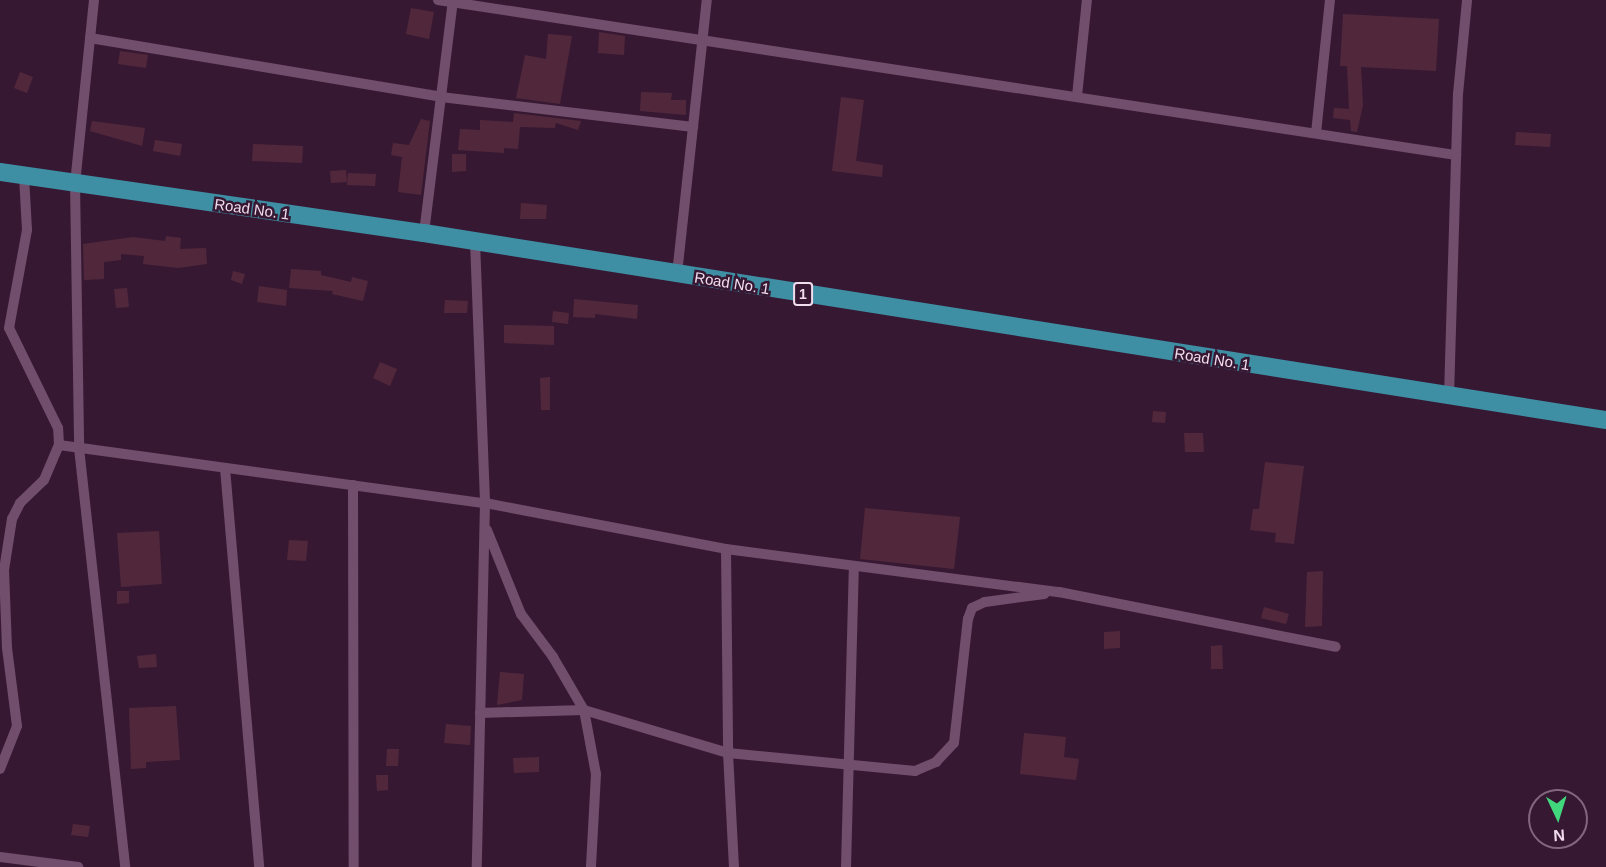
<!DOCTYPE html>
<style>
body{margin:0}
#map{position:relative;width:1606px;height:867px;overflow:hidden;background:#371833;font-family:Helvetica,sans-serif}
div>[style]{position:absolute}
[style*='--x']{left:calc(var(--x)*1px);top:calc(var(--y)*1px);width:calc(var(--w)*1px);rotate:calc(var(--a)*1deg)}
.building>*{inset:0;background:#51283b}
.minor>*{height:10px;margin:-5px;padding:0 5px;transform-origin:5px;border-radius:5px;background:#714e6c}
.trunk>*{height:18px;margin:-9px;padding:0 9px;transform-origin:9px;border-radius:9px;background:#3e8ea4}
span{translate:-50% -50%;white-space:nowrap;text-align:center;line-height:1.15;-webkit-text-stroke:5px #371833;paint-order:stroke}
.shield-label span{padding:2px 4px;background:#371833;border:2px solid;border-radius:4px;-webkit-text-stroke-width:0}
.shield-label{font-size:14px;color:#f1dced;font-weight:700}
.street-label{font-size:15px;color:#f1dced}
.north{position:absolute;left:1528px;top:789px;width:60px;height:60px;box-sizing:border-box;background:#371833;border:2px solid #81667d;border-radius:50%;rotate:176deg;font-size:16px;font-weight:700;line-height:24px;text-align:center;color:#f1dced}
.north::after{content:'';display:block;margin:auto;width:21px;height:27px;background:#41d77c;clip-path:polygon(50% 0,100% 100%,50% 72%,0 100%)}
</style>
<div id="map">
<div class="building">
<div style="clip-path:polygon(411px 8px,434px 12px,429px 39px,406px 34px)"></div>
<div style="clip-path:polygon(1343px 14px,1439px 19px,1436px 71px,1361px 67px,1363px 105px,1357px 132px,1351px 131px,1350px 120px,1333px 118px,1334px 108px,1349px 109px,1347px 66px,1340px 66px)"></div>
<div style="clip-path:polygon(599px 32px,625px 36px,624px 55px,598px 53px)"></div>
<div style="clip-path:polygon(548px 34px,572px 36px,560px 104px,516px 98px,525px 55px,546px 59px)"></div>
<div style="clip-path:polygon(120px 51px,148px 55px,146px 68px,118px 64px)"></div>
<div style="clip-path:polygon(20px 72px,33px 77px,27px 93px,14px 88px)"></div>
<div style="clip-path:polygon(641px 92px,672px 93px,671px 100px,686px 100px,686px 115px,640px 111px)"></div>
<div style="clip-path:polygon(841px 97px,864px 100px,856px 161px,883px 165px,882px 177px,832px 171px)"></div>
<div style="clip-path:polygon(514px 113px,581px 121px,578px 130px,556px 123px,555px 128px,520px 127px,518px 149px,504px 148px,504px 153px,458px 150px,460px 129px,480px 130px,480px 120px,513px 122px)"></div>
<div style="clip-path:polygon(421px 119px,430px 121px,421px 195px,398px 192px,402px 157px,391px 155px,393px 143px,409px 145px)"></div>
<div style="clip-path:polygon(92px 121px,145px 128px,142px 146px,90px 131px)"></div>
<div style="clip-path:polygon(1516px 132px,1551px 134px,1550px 147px,1515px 145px)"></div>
<div style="clip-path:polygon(155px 140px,182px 144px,180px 156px,153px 151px)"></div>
<div style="clip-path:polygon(253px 144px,303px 146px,302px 163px,252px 161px)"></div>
<div style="clip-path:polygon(452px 154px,466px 154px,466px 171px,452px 172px)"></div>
<div style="clip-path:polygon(346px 170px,347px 182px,331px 183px,330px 171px)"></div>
<div style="clip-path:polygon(348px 173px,376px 174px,375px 186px,347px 185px)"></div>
<div style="clip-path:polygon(521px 203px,547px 205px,546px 219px,520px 219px)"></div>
<div style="clip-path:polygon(166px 236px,181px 238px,180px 249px,206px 248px,207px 264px,178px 268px,143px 264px,144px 256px,121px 254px,121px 260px,104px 262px,104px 279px,84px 280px,83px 244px,133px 237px,165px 241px)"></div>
<div style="clip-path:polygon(291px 269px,321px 271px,321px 275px,351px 282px,352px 277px,368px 281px,363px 301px,332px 294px,333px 291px,289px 288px)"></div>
<div style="clip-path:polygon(233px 271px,245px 274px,242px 284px,231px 280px)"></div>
<div style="clip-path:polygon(259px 286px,287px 290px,286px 306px,257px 302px)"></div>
<div style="clip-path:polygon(127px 288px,129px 307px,116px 308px,114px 289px)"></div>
<div style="clip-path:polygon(574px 299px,638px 305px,637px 319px,595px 314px,595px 318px,573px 317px)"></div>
<div style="clip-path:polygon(445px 300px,468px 301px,467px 313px,444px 313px)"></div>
<div style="clip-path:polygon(553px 311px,569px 313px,568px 324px,552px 322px)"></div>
<div style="clip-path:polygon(504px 325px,554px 326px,554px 345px,504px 343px)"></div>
<div style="clip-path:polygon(380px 362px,397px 369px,390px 386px,373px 378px)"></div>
<div style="clip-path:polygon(550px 377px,550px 410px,541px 410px,540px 378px)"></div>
<div style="clip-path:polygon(1153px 411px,1166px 412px,1165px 423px,1152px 422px)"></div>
<div style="clip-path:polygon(1184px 433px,1203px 433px,1204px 452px,1185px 452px)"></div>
<div style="clip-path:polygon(1265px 462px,1304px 466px,1294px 544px,1275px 542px,1276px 533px,1250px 530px,1253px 509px,1259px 509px)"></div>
<div style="clip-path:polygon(865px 508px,960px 517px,954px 569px,860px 559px)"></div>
<div style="clip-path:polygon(159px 531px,162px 584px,121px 587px,117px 533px)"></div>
<div style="clip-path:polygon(289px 540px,308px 541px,306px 561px,287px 560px)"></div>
<div style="clip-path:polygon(1323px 571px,1322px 626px,1305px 627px,1307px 572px)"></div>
<div style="clip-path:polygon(117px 591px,129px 591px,129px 603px,117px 604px)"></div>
<div style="clip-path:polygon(1264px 607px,1289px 614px,1286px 624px,1261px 618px)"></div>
<div style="clip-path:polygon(1120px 631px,1120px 648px,1104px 649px,1104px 632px)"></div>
<div style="clip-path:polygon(1222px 645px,1223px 669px,1211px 669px,1211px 646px)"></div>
<div style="clip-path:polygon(156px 654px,157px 667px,139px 668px,137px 656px)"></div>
<div style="clip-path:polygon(500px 672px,524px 674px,522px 700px,497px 705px)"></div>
<div style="clip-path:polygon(176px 706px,180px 760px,146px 762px,146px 768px,131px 769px,129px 708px)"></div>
<div style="clip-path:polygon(446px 724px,471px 726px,470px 745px,444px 743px)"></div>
<div style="clip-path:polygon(1024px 733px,1066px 737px,1064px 757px,1079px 759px,1076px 780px,1020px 774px)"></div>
<div style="clip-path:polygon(387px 749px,399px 749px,398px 766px,386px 766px)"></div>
<div style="clip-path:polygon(539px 757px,539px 772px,514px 773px,513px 758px)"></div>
<div style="clip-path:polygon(376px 775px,388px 775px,388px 790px,377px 791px)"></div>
<div style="clip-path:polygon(73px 824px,90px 826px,88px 837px,71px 835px)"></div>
</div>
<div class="minor">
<div style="--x:94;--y:0;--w:184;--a:95.9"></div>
<div style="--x:75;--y:183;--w:265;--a:89.1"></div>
<div style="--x:79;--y:448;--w:422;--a:83.7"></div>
<div style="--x:438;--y:0;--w:1030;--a:8.66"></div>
<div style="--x:90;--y:38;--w:356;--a:9.5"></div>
<div style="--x:441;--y:97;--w:254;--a:6.8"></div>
<div style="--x:1077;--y:96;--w:97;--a:-84.1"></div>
<div style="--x:1316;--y:133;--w:134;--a:-84"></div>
<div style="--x:424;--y:233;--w:235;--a:-82.9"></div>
<div style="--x:475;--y:241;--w:262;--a:87.8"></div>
<div style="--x:485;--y:503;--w:364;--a:91.3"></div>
<div style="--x:677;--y:274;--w:276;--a:-83.8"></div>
<div style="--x:1449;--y:396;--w:302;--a:-88.3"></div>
<div style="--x:1458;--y:94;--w:94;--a:-84.5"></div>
<div style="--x:59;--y:445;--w:430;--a:7.8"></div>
<div style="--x:485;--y:503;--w:245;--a:10.8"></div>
<div style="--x:726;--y:549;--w:336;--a:7.4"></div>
<div style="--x:1059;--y:592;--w:282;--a:11.2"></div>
<div style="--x:225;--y:468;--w:400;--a:85.1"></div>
<div style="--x:353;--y:485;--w:382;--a:89.9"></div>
<div style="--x:487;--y:530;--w:91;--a:68"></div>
<div style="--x:521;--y:614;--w:54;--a:53.3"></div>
<div style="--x:553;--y:657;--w:61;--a:59.7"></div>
<div style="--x:584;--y:710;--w:65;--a:79.4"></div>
<div style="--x:596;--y:774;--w:93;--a:93.1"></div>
<div style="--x:726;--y:549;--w:204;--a:89.4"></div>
<div style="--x:728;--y:753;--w:114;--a:87"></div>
<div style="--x:480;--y:713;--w:104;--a:-1.7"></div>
<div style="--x:584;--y:710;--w:150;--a:16.6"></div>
<div style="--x:728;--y:753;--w:188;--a:5.5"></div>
<div style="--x:915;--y:771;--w:23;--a:-23"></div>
<div style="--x:936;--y:762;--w:26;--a:-47"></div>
<div style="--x:954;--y:743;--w:125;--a:-83.6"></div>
<div style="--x:968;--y:619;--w:12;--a:-70"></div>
<div style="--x:972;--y:608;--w:14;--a:-25"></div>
<div style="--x:985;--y:602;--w:60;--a:-7.7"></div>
<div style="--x:0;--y:769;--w:46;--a:-68.4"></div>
<div style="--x:17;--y:726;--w:79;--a:-97.3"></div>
<div style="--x:7;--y:648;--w:78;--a:-92.2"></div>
<div style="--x:4;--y:570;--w:52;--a:-81.1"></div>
<div style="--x:12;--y:519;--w:18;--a:-63"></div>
<div style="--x:20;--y:503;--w:33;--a:-44"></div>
<div style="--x:44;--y:480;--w:38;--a:-67"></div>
<div style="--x:59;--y:445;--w:17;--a:-93"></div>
<div style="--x:58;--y:428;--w:111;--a:-116.1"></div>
<div style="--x:9;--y:328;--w:100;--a:-79.6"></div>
<div style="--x:27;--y:230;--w:54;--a:-93.2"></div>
<div style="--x:0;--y:857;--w:79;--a:7.3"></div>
<div style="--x:846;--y:867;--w:301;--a:-88.5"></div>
</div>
<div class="trunk">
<div style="--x:0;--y:172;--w:428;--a:8.2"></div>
<div style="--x:424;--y:233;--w:1197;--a:8.99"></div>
</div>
<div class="shield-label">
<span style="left:803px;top:294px">1</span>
</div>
<div class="street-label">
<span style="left:252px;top:209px;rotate:8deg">Road No. 1</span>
<span style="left:732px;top:283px;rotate:9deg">Road No. 1</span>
<span style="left:1212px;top:359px;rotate:9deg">Road No. 1</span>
</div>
<div class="north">N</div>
</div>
